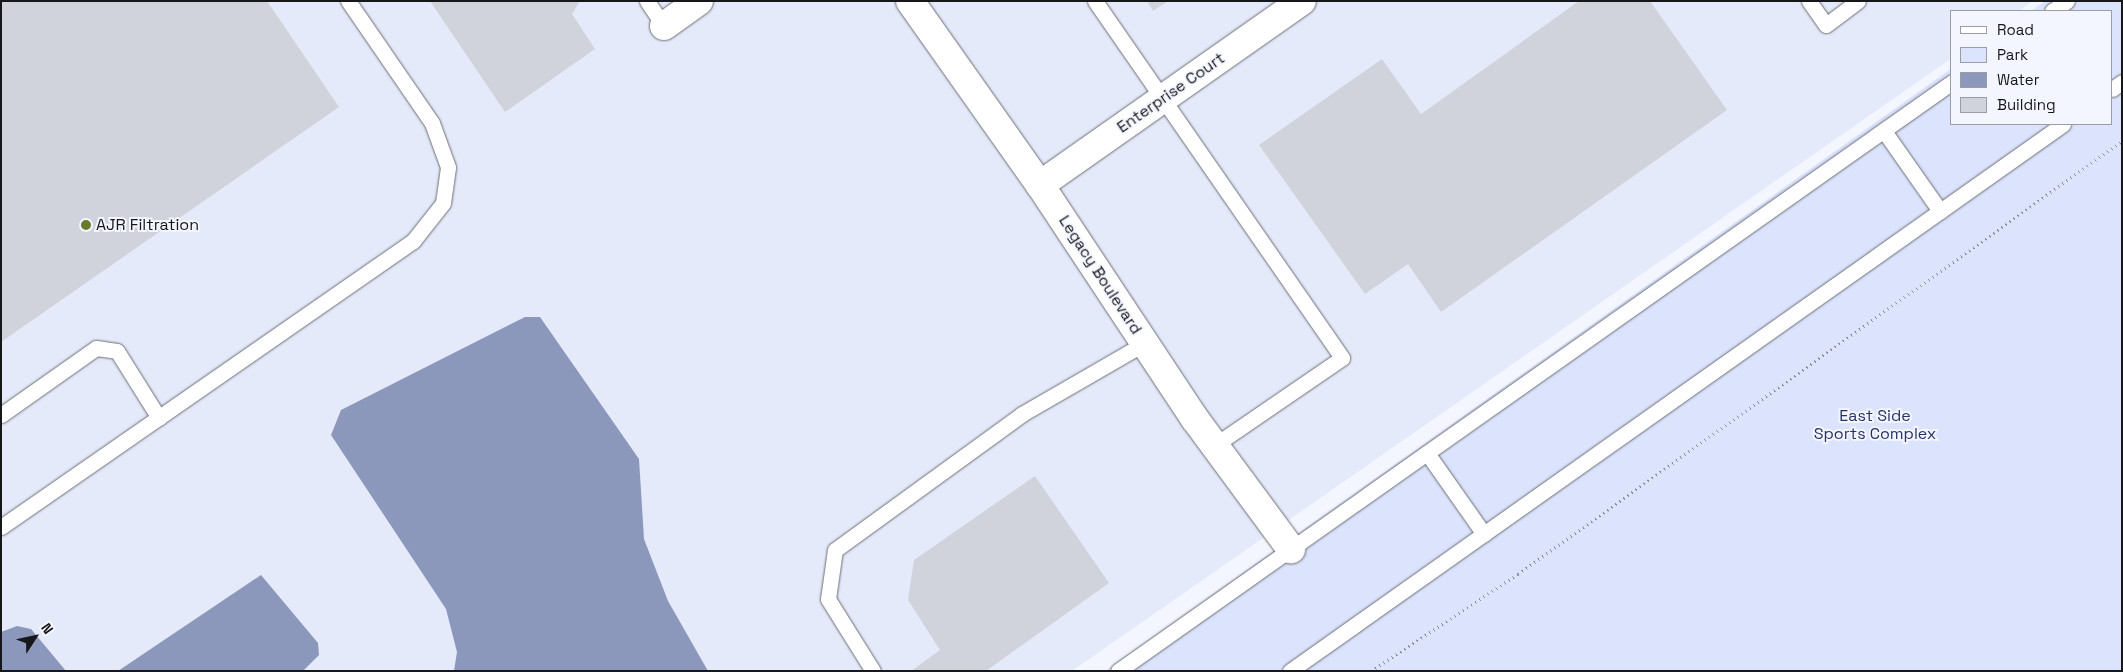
<!DOCTYPE html>
<style>
body{margin:0}
#map{position:relative;width:2123px;height:672px;overflow:hidden;background:#f4f6ff;font-family:"Space Grotesk",sans-serif}
div>[style]{position:absolute}
[style*='--x']{left:calc(var(--x)*1px);top:calc(var(--y)*1px);width:calc(var(--w)*1px);rotate:calc(var(--a)*1deg)}
.built>*{inset:0;background:#e5eafa}
.green>*{inset:0;background:#dbe3fd}
.water>*{inset:0;background:#8c97bc}
.building>*{inset:0;background:#d0d3db}
.path>*{height:3px;margin-top:-1.5px;transform-origin:0;background:repeating-linear-gradient(90deg,#8a8c92 0 1px,transparent 0 5px)}
.roads{filter:drop-shadow(0 0 1px #6c6e75) drop-shadow(0 0 1px #6c6e75)}
.lane>*{height:15px;margin:-7.5px;padding:0 7.5px;transform-origin:7.5px;border-radius:7.5px;background:#fff}
.street>*{height:28px;margin:-14px;padding:0 14px;transform-origin:14px;border-radius:14px;background:#fff}
.dots>*{width:14px;height:14px;translate:-50% -50%;box-sizing:border-box;border:2px solid #f4f6ff;border-radius:50%}
span{translate:-50% -50%;white-space:nowrap;text-align:center;line-height:1.15;-webkit-text-stroke:4px #f4f6ff;paint-order:stroke}
.street-label{font-size:16px;color:#16171a}
.poi-label{font-size:16px;color:#16171a}
.left{translate:0 -50%;text-align:left}
.park-label{font-size:16px;color:#283363}
.frame{position:absolute;inset:0;border:2px solid #16171a;pointer-events:none}
.legend{position:absolute;left:1950px;top:10px;width:162px;height:115px;box-sizing:border-box;background:#f4f6ff;border:1px solid #9b9da3;margin:0;padding:6px 9px;list-style:none;font-size:15px;color:#16171a}
.legend li{display:flex;align-items:center;gap:10px;height:25px}
.legend b{width:25px;border:1px solid #9b9da3}
.north{position:absolute;left:10px;top:612px;width:50px;height:50px;-webkit-text-stroke:4px #f4f6ff;paint-order:stroke;rotate:55deg;font-size:14px;font-weight:700;line-height:20px;text-align:center;color:#16171a}
.north::after{content:'';display:block;margin:auto;width:18px;height:22px;background:#16171a;clip-path:polygon(50% 0,100% 100%,50% 72%,0 100%)}
</style>
<div id="map">
<div class="built">
<div style="clip-path:polygon(1px 1px,2033px 1px,2019px 11px,1952px 11px,1952px 58px,1072px 671px,1px 671px)"></div>
</div>
<div class="green">
<div style="clip-path:polygon(2045px 1px,2122px 1px,2122px 671px,1105px 671px,1952px 68px,1952px 124px,2112px 124px,2112px 11px,2031px 11px)"></div>
</div>
<div class="water">
<div style="clip-path:polygon(525px 317px,540px 317px,639px 459px,644px 539px,668px 601px,708px 671px,454px 671px,457px 652px,446px 609px,331px 435px,341px 410px)"></div>
<div style="clip-path:polygon(261px 575px,318px 643px,319px 655px,303px 671px,118px 671px)"></div>
<div style="clip-path:polygon(17px 626px,31px 629px,66px 671px,1px 671px,1px 632px)"></div>
</div>
<div class="building">
<div style="clip-path:polygon(1px 1px,267px 1px,339px 107px,1px 342px)"></div>
<div style="clip-path:polygon(430px 1px,580px 1px,572px 14px,595px 49px,505px 112px)"></div>
<div style="clip-path:polygon(1147px 1px,1168px 1px,1153px 11px)"></div>
<div style="clip-path:polygon(1579px 1px,1650px 1px,1727px 110px,1441px 312px,1408px 264px,1365px 294px,1259px 145px,1382px 59px,1421px 114px)"></div>
<div style="clip-path:polygon(1035px 476px,1109px 583px,986px 671px,911px 671px,940px 650px,908px 600px,914px 560px)"></div>
</div>
<div class="path">
<div style="--x:1371;--y:671;--w:176;--a:-33.4"></div>
<div style="--x:1518;--y:574;--w:743;--a:-35.64"></div>
</div>
<div class="roads">
<div class="lane">
<div style="--x:647;--y:1;--w:30;--a:56"></div>
<div style="--x:1095;--y:1;--w:434;--a:55.3"></div>
<div style="--x:1342;--y:358;--w:154;--a:145.6"></div>
<div style="--x:1809;--y:1;--w:29;--a:55"></div>
<div style="--x:1826;--y:25;--w:40;--a:-37"></div>
<div style="--x:2052;--y:11;--w:18;--a:-34"></div>
<div style="--x:2112;--y:89;--w:12;--a:-35"></div>
<div style="--x:1884;--y:131;--w:98;--a:55"></div>
<div style="--x:1;--y:415;--w:116;--a:-35.2"></div>
<div style="--x:96;--y:348;--w:21;--a:8"></div>
<div style="--x:117;--y:351;--w:79;--a:57.9"></div>
<div style="--x:1427;--y:453;--w:99;--a:54.9"></div>
<div style="--x:1;--y:527;--w:502;--a:-34.77"></div>
<div style="--x:413;--y:241;--w:48;--a:-51.7"></div>
<div style="--x:443;--y:203;--w:36;--a:-82"></div>
<div style="--x:448;--y:167;--w:47;--a:-110"></div>
<div style="--x:432;--y:123;--w:148;--a:-124.5"></div>
<div style="--x:873;--y:671;--w:85;--a:-122"></div>
<div style="--x:828;--y:599;--w:49;--a:-81.9"></div>
<div style="--x:835;--y:550;--w:231;--a:-36"></div>
<div style="--x:1022;--y:414;--w:142;--a:-30"></div>
<div style="--x:1118;--y:671;--w:1021;--a:-35.23"></div>
<div style="--x:1290;--y:671;--w:947;--a:-35.28"></div>
</div>
<div class="street">
<div style="--x:910;--y:1;--w:225;--a:54.8"></div>
<div style="--x:1040;--y:185;--w:281;--a:56.5"></div>
<div style="--x:1195;--y:419;--w:162;--a:53.6"></div>
<div style="--x:664;--y:26;--w:43;--a:-35.5"></div>
<div style="--x:1040;--y:185;--w:320;--a:-35.1"></div>
</div>
</div>
<div class="dots">
<div style="left:86px;top:225px;background:#677b2b"></div>
</div>
<div class="street-label">
<span style="left:1171px;top:93px;rotate:-35deg">Enterprise Court</span>
<span style="left:1100px;top:275px;rotate:57deg">Legacy Boulevard</span>
</div>
<div class="poi-label">
<span class="left" style="left:96px;top:225px">AJR Filtration</span>
</div>
<div class="park-label">
<span style="left:1875px;top:425px">East Side<br>Sports Complex</span>
</div>
<div class="frame"></div>
<ul class="legend">
<li><b style="height:6px;background:#fff"></b>Road</li>
<li><b style="height:14px;background:#dbe3fd"></b>Park</li>
<li><b style="height:14px;background:#8c97bc"></b>Water</li>
<li><b style="height:14px;background:#d0d3db"></b>Building</li>
</ul>
<div class="north">N</div>
</div>
